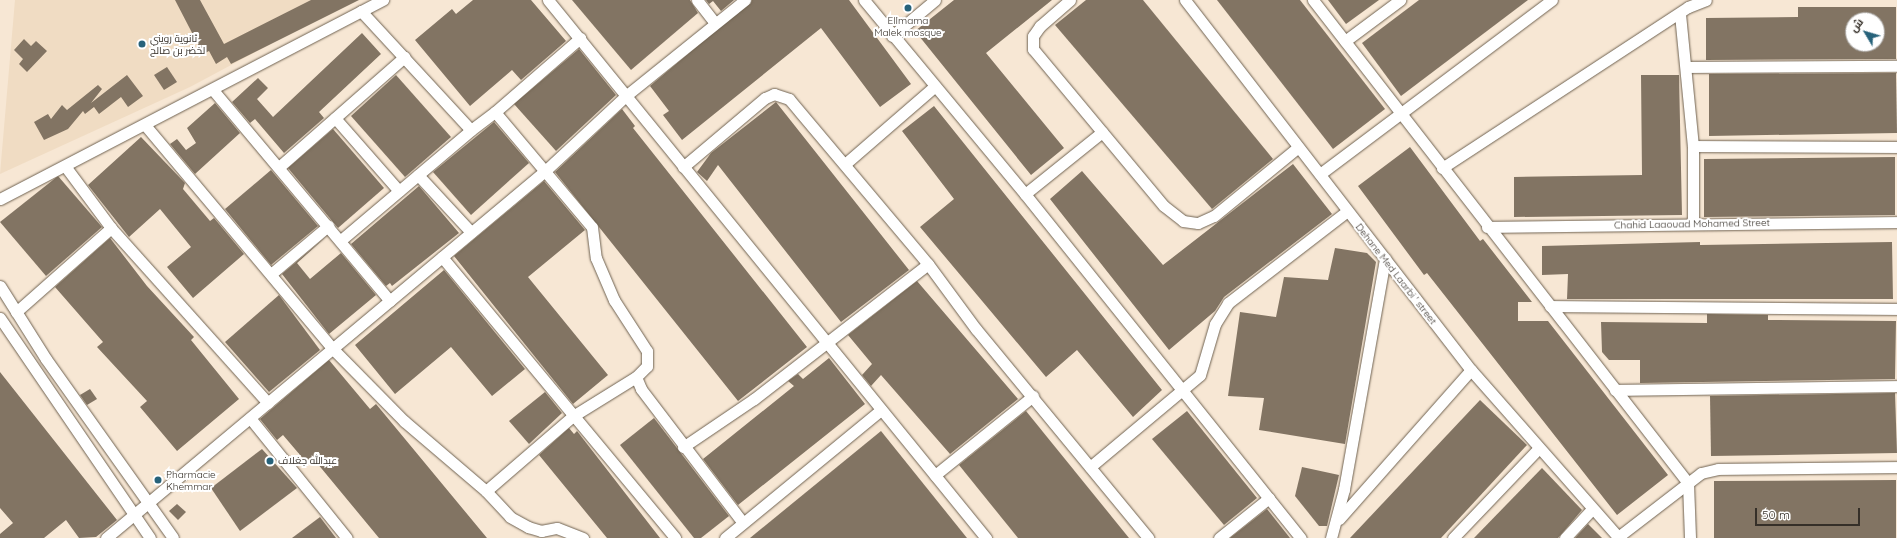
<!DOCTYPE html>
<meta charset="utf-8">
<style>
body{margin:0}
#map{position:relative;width:1897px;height:538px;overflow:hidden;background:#f7e7d4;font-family:Quicksand,Cairo,sans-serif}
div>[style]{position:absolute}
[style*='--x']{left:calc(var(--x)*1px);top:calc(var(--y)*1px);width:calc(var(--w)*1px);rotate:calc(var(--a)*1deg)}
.built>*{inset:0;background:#f0dcc3}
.building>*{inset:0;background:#827463}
.roads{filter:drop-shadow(0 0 1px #6f6251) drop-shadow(0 0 1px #6f6251)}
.street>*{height:11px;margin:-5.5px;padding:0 5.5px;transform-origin:5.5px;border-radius:5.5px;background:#fff}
.dots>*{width:11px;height:11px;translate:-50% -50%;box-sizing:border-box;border:2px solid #fff;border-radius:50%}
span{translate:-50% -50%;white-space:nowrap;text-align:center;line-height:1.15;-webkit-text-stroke:4px #fff;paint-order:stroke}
.poi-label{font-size:10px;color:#352f28}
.left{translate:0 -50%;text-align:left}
.street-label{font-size:10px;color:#352f28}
.north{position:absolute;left:1845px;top:12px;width:40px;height:40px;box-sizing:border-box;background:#fff;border:1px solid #aeaca9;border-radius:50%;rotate:308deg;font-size:11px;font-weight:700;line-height:16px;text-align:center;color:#352f28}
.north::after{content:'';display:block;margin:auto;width:14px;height:18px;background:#27627a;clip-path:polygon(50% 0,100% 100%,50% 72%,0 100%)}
.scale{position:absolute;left:1755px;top:508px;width:105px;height:18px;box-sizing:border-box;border:2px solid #352f28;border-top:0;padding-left:5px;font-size:12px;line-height:14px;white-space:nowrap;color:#352f28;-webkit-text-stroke:3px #fff;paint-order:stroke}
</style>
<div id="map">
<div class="built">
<div style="clip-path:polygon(15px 0,353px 0,190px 87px,0 174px)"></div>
</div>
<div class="building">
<div style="clip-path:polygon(175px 0,200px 0,224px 44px,311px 0,359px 0,231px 64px,227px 57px,216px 64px,209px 51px,203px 54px)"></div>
<div style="clip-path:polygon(473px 0,531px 0,566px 41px,521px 80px,512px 70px,470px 106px,415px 40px,452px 9px,456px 14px)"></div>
<div style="clip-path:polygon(572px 0,690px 0,698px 13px,631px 70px)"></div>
<div style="clip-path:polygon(706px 0,734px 0,721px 11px,713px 1px,709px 4px)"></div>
<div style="clip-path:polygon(752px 0,849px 0,911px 84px,880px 107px,821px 28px,682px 140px,663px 115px,669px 111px,650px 86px)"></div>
<div style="clip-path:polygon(954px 0,1052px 0,986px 53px,1064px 148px,1031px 175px,915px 31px)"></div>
<div style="clip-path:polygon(1086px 0,1143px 0,1273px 159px,1212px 209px,1055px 25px)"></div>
<div style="clip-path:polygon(1217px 0,1300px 0,1385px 109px,1333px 149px)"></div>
<div style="clip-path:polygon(1328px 0,1379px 0,1346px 24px)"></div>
<div style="clip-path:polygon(1419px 0,1528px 0,1401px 96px,1362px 43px)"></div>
<div style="clip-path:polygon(evenodd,1798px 7px,1896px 7px,1896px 59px,1706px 60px,1706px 18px,1798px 17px,1798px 7px,1853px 20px,1877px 20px,1877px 44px,1853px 44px,1853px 20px)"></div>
<div style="clip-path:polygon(362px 33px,381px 54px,319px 112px,324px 118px,284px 153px,255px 119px,250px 123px,232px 102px,258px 78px,268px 88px,257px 99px,273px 117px)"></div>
<div style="clip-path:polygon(24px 39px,31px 46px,36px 41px,47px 51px,27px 72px,19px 64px,23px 59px,14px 50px)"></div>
<div style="clip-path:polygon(579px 49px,616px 95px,556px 151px,514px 104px)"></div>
<div style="clip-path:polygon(167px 67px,177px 82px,164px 90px,154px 75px)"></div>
<div style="clip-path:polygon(1896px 73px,1897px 133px,1709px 136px,1709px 74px)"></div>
<div style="clip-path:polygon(127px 75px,143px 96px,128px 107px,121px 97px,99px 114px,94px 107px,85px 114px,83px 111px,68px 129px,44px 140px,34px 122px,48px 114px,51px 119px,62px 105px,67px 110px,98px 85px,102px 89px,91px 103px)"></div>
<div style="clip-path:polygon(396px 75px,451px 137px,405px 177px,351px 116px)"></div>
<div style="clip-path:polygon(1641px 75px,1679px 75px,1682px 215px,1514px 217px,1514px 177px,1642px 175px)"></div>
<div style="clip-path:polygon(776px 102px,909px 270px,841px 322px,718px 165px,707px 181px,697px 172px,711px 153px)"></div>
<div style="clip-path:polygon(215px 103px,240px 133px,195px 174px,170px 144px,177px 139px,186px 150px,196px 143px,187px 128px)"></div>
<div style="clip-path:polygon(934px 106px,1162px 390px,1133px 417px,1077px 350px,1046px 377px,920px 227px,954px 199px,902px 131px)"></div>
<div style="clip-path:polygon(622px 109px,635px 126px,633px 128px,807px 347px,738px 401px,555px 172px)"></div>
<div style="clip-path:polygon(494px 122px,529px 163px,471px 215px,433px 172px)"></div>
<div style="clip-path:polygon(333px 129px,384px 188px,338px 228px,288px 168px)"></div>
<div style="clip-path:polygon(141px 137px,185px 183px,183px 189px,210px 221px,214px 218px,244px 254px,193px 298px,167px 267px,191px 247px,160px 209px,129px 237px,88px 185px)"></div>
<div style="clip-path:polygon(1410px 147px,1480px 241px,1483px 239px,1532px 302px,1518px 302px,1518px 321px,1548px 321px,1668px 475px,1617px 515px,1427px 273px,1424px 275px,1358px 186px)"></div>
<div style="clip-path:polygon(1895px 157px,1895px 215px,1704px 217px,1704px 159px)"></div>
<div style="clip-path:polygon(1293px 164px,1332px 214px,1224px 297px,1215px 311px,1169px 350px,1050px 199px,1082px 171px,1163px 265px)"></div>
<div style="clip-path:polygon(271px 170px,318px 226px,271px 265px,225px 209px)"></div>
<div style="clip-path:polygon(58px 176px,102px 227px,46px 276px,0 222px)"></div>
<div style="clip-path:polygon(544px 181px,585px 230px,528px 277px,608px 375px,573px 404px,454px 256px)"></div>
<div style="clip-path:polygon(419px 186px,459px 233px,392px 286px,390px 283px,386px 286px,351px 244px)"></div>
<div style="clip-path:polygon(327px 236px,297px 263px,310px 279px,341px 253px,376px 295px,329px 334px,282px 274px)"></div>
<div style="clip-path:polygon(110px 238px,147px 286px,194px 337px,191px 340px,239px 399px,177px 451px,140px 407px,147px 401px,97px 347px,103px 342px,55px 287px)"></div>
<div style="clip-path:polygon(1700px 242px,1700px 245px,1892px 242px,1893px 299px,1567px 299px,1568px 274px,1542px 275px,1542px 246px)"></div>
<div style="clip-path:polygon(1335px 248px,1367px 253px,1376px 262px,1345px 444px,1259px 430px,1264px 398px,1228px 396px,1240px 312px,1276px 317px,1284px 277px,1328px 280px)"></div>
<div style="clip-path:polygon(444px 270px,525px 369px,492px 396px,451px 347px,395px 394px,355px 345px)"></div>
<div style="clip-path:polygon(917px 281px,1018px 399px,950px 454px,881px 375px,871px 386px,862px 375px,872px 364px,848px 335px)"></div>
<div style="clip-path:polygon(279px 295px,320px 350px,269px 392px,225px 342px)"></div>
<div style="clip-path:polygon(1707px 314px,1768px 315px,1768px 320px,1896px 321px,1895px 379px,1640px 383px,1640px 360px,1609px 360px,1602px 352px,1601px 322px,1707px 323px)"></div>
<div style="clip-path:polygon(829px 358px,865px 404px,738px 505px,703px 459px,794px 386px,788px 381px,798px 374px,803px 379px)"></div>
<div style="clip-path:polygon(329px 360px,370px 409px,376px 404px,487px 538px,379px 538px,312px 457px,306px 462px,283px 435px,277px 440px,260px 419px)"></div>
<div style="clip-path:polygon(0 372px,117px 520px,96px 537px,79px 538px,66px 520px,44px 538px,0 538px,0 534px,13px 523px,0 508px)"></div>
<div style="clip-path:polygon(90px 389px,97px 399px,87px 405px,80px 395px)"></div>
<div style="clip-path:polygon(545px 392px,562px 413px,529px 444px,509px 421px)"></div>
<div style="clip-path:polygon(1895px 393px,1897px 453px,1711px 456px,1710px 396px)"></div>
<div style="clip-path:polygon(1480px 400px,1527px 445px,1441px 538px,1350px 538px)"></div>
<div style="clip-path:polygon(1026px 411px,1129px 538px,1018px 538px,959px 465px)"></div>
<div style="clip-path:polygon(1187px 411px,1257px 498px,1224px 525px,1152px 439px)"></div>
<div style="clip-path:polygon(654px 418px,729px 516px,701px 538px,694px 538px,620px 445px)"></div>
<div style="clip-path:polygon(569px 428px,574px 434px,577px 431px,660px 538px,607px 538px,539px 455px)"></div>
<div style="clip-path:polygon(881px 431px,967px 538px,750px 538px)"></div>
<div style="clip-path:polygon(262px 449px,297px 488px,240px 531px,211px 488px)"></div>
<div style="clip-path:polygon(1302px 467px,1339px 475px,1327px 526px,1319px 526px,1295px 496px)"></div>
<div style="clip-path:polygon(1542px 468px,1582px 510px,1558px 538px,1474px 538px)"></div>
<div style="clip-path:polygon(1896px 480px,1896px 538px,1714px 538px,1714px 481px)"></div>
<div style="clip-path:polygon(177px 504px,186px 512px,178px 520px,169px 511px)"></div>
<div style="clip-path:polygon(1267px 509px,1290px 538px,1230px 538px)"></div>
<div style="clip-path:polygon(320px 517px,336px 538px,292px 538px)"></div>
<div style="clip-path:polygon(1588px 524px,1602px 538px,1575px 538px)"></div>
</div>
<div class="roads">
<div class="street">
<div style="--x:548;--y:0;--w:694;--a:50.85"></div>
<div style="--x:697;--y:0;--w:29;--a:52"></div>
<div style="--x:864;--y:0;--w:252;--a:50.3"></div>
<div style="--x:1025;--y:194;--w:441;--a:51.3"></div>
<div style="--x:1070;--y:0;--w:40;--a:139"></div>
<div style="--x:1040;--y:26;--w:12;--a:125"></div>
<div style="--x:1033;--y:36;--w:13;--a:90"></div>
<div style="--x:1033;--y:49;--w:204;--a:50.2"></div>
<div style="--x:1164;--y:206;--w:24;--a:38"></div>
<div style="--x:1183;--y:221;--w:15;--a:8"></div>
<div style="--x:1198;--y:223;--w:17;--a:-24"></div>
<div style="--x:1214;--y:216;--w:107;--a:-39.3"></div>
<div style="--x:1185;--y:0;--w:468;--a:52.3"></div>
<div style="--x:1471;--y:370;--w:224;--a:48.6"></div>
<div style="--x:1313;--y:0;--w:611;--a:52.17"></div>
<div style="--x:1688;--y:483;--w:55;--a:87.9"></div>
<div style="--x:361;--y:11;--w:162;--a:47.3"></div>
<div style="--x:471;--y:130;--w:30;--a:-37"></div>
<div style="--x:495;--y:112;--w:150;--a:49.9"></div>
<div style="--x:592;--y:227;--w:31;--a:83"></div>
<div style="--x:596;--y:258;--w:46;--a:66.8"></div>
<div style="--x:614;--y:300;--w:61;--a:57.1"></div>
<div style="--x:647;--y:351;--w:15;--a:90"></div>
<div style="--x:647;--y:366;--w:16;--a:135"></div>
<div style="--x:1680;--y:14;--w:133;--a:84.4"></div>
<div style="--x:1693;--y:146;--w:78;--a:90"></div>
<div style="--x:892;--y:36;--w:56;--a:-39.9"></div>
<div style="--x:1345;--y:41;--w:69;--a:-36.7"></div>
<div style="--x:1687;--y:67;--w:210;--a:-0.3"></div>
<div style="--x:213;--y:90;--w:275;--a:50"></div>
<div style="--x:495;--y:112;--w:113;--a:-41"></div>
<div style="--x:335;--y:118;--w:97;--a:48.8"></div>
<div style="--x:145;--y:125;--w:291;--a:50"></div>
<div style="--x:332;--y:348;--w:103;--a:45.4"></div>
<div style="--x:404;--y:421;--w:108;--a:40.5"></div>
<div style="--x:486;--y:491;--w:35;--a:47"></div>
<div style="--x:510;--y:517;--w:21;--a:29"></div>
<div style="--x:528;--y:527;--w:14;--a:17"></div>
<div style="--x:541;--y:531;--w:16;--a:-11"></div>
<div style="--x:557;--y:528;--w:28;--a:21"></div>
<div style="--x:1693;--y:146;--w:204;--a:0.3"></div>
<div style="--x:845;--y:164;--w:118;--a:-40.9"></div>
<div style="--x:65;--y:166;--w:77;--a:53.4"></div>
<div style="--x:111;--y:228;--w:235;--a:48.1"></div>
<div style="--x:279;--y:167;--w:167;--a:-41.3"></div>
<div style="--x:683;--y:167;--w:107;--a:-40.1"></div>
<div style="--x:765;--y:98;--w:10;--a:-24"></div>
<div style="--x:774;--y:94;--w:16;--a:18"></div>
<div style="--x:789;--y:99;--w:216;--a:49.9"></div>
<div style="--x:928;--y:264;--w:81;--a:53.6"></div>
<div style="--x:976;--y:329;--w:271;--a:50.5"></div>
<div style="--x:1442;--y:168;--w:294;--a:-33.2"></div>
<div style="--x:1688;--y:7;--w:19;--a:-21"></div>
<div style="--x:1320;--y:174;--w:290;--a:-36.9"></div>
<div style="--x:418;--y:175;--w:78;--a:47.1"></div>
<div style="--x:1025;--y:194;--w:99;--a:-38.8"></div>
<div style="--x:0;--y:199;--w:432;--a:-27.5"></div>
<div style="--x:1487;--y:227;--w:410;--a:-0.7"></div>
<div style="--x:341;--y:240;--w:170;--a:-40.2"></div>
<div style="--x:442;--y:257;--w:365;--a:50.3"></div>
<div style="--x:271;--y:274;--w:75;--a:-40.1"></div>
<div style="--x:0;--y:286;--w:86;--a:57.8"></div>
<div style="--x:46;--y:359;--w:219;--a:54.6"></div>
<div style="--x:1550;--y:306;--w:347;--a:0.5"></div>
<div style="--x:16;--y:312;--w:127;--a:-41.5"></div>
<div style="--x:0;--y:318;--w:266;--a:55.7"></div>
<div style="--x:1615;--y:390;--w:282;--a:-0.8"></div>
<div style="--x:250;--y:418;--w:154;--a:51.1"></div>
<div style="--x:683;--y:447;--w:86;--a:-34.1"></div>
<div style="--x:754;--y:399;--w:220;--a:-37.8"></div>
<div style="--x:1090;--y:467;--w:143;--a:-39.9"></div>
<div style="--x:1200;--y:375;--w:53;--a:-73.6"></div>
<div style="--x:1215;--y:324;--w:25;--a:-58"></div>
<div style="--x:1228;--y:303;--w:149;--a:-37.6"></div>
<div style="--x:935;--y:475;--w:126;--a:-38.9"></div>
<div style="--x:486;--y:491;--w:115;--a:-40.8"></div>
<div style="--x:573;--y:416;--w:74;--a:-31.8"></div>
<div style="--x:636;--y:377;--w:13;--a:67"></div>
<div style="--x:641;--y:389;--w:168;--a:52.7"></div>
<div style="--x:1339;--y:519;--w:199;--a:-48.5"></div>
<div style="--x:1618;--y:537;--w:105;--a:-37.6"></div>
<div style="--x:1701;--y:473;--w:17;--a:-13"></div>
<div style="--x:1718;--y:469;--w:179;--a:-0.6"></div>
<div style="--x:106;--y:538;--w:572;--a:-39.9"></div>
<div style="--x:545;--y:171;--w:113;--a:-42.9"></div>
<div style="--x:628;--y:94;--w:150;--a:-38.8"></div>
<div style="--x:725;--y:538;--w:202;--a:-39.4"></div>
<div style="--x:1219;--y:538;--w:64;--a:-38.7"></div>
<div style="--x:1331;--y:538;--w:51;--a:-75.1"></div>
<div style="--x:1344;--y:489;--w:234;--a:-79.9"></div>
<div style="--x:1453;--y:538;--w:123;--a:-46.3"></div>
<div style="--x:1565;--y:538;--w:40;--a:-47"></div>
</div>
</div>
<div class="dots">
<div style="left:908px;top:8px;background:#27627a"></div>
<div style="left:142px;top:44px;background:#27627a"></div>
<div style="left:270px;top:461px;background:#27627a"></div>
<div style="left:158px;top:480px;background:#27627a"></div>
</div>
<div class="poi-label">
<span style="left:908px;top:26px">ElImama<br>Malek mosque</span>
<span class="left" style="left:150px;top:44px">ثانوية رويني<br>لخضر بن صالح</span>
<span class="left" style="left:278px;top:461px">عبدالله جغلاف</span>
<span class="left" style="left:166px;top:480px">Pharmacie<br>Khemmar</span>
</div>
<div class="street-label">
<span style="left:1692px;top:224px;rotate:-1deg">Chahid Laaouad Mohamed Street</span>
<span style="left:1396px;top:274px;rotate:52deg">Dehane Med Laarbi ' street</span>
</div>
<div class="north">ش</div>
<div class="scale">50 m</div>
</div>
